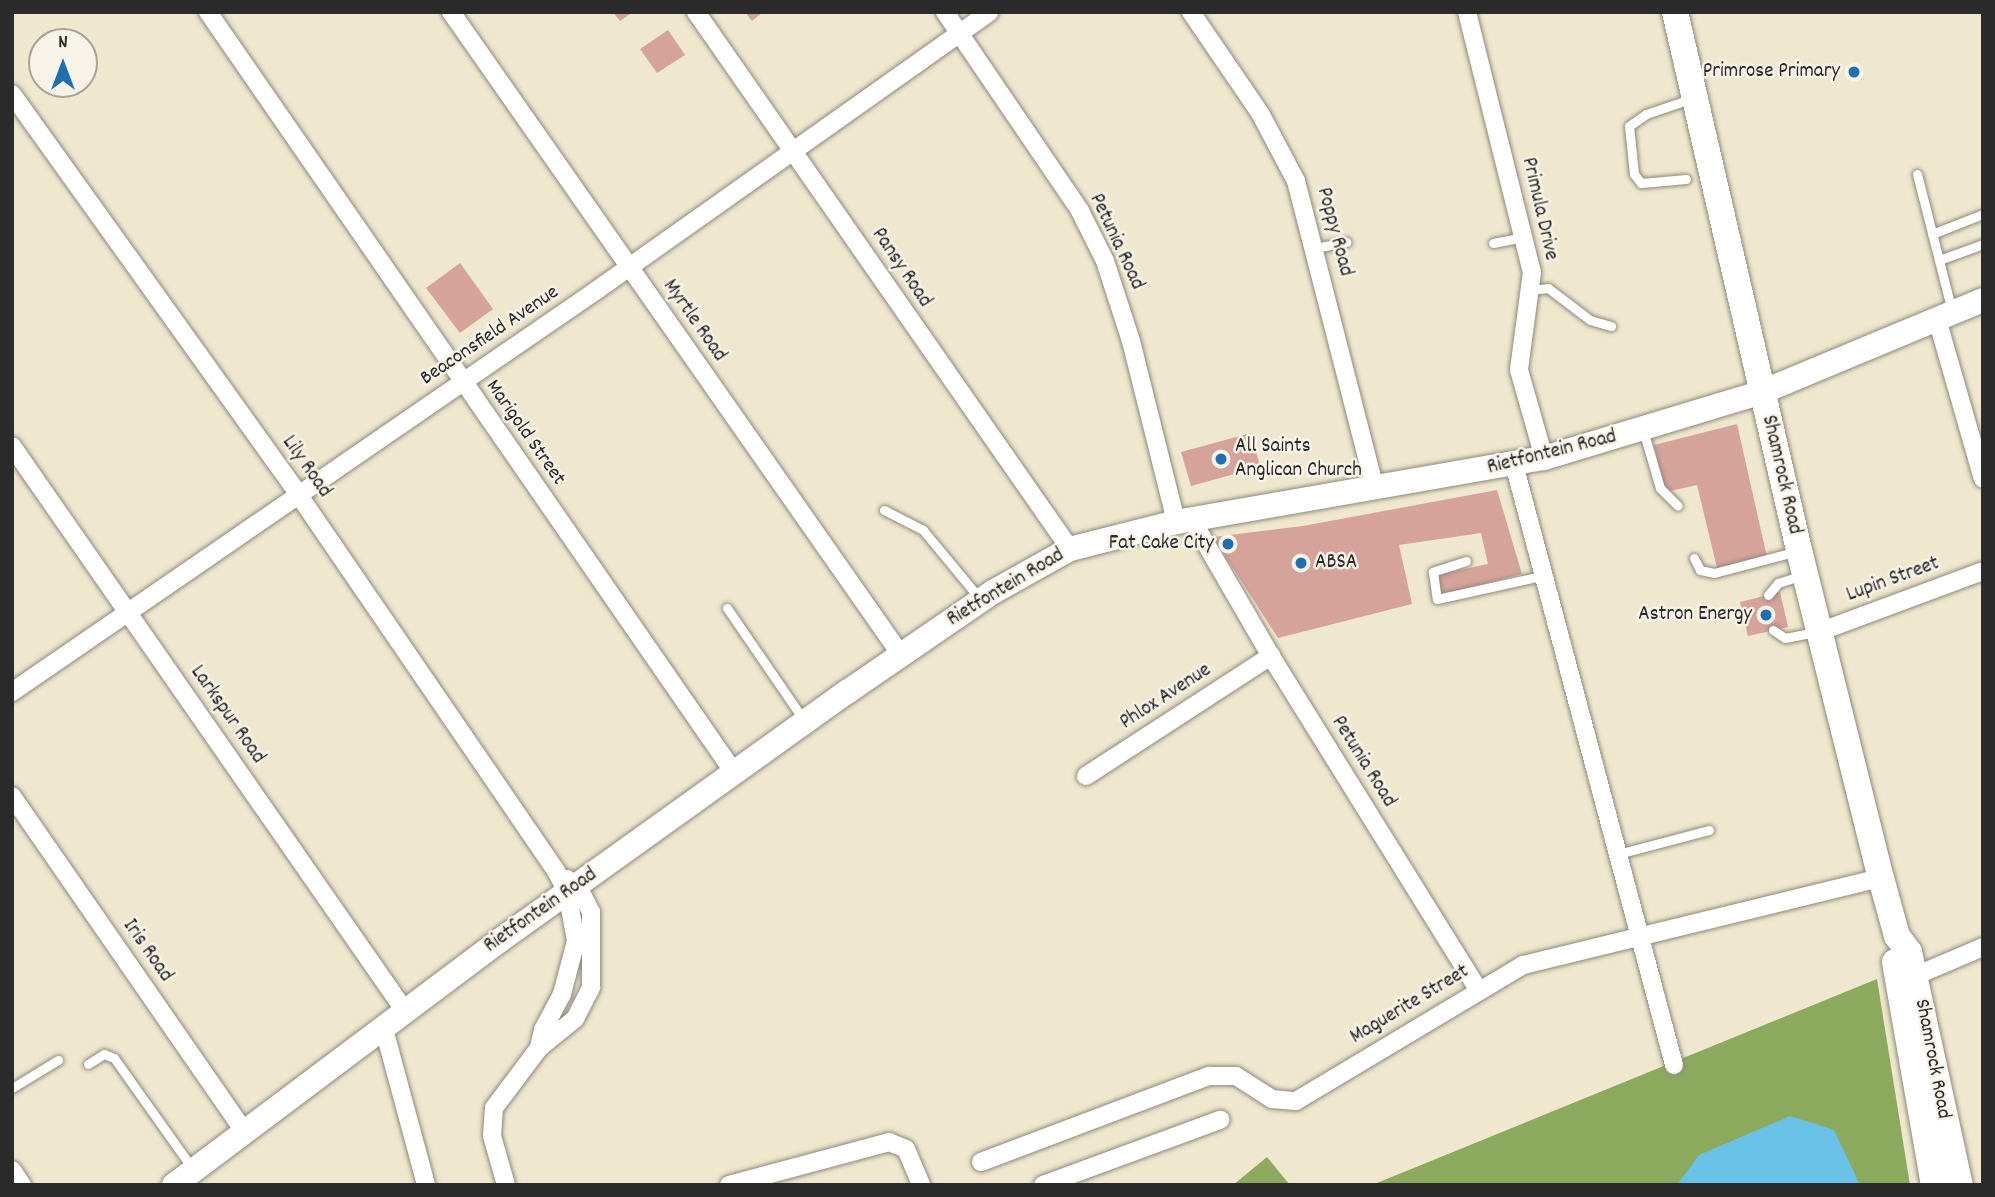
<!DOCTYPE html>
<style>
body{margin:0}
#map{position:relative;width:1995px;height:1197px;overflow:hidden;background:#efe7ce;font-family:Dekko,sans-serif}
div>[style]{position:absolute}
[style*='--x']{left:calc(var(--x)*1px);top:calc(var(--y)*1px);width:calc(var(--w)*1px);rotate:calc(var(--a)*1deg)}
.forest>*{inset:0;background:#8baa5d}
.water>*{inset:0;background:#69c2e6}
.building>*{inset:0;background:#d6a39b}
.roads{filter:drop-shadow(0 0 2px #8d897c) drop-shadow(0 0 2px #8d897c)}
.lane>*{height:9px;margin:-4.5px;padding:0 4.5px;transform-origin:4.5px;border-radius:4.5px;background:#fff}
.street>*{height:18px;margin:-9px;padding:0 9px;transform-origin:9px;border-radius:9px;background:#fff}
.secondary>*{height:24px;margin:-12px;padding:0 12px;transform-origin:12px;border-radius:12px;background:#fff}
.primary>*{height:26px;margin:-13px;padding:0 13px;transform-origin:13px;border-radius:13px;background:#fff}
.dots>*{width:19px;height:19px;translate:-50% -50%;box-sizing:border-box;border:4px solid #f7f3e8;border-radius:50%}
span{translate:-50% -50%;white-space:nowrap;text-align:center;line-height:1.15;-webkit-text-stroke:5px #f7f3e8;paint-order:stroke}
.poi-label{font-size:21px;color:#2b2b2b}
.right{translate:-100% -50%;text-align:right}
.left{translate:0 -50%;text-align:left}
.street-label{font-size:21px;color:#2b2b2b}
.frame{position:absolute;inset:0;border:14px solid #2b2b2b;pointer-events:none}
.north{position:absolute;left:28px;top:28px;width:70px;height:70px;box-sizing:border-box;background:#f7f3e8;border:2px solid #a5a39c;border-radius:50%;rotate:0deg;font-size:19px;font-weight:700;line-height:28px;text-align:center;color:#2b2b2b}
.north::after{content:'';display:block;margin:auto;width:24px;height:32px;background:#1f6fb2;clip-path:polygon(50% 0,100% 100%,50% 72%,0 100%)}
</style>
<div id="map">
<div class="forest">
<div style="clip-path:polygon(1877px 979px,1910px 1185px,1372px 1185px)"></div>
<div style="clip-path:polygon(1267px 1157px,1290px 1185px,1233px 1185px)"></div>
</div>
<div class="water">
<div style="clip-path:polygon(1790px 1116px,1834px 1130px,1860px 1185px,1677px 1185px,1699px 1155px)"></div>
</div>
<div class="building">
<div style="clip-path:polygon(613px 12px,633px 12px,620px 21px)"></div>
<div style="clip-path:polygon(745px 12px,763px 12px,752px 21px)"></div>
<div style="clip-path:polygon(668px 30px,685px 55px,657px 73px,640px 49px)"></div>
<div style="clip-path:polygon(460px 263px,493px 309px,460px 333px,426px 288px)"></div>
<div style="clip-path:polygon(1737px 424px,1767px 557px,1717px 568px,1697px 485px,1665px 492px,1654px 445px)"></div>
<div style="clip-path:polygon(1251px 433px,1260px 467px,1191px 486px,1181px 452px)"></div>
<div style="clip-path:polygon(1497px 490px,1522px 574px,1441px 595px,1436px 575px,1488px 564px,1481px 533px,1399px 545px,1412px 604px,1278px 638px,1213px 537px,1303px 526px)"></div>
<div style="clip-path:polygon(1780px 592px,1788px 627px,1748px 636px,1740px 602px)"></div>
</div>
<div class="roads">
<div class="lane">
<div style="--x:1917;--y:174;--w:141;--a:75.7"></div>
<div style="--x:1686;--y:179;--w:45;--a:174.9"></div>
<div style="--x:1641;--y:183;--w:11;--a:-128"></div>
<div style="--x:1634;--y:174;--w:48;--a:-95.9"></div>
<div style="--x:1629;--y:126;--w:21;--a:-35"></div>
<div style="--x:1646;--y:114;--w:50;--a:-18.8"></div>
<div style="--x:1932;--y:234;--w:55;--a:-21.4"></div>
<div style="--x:1493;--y:243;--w:31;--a:-11"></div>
<div style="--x:1315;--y:248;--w:32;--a:-11"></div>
<div style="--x:1939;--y:260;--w:47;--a:-20"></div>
<div style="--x:1530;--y:290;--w:18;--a:-6"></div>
<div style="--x:1548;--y:288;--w:53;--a:37.3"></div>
<div style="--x:1590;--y:320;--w:22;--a:16"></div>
<div style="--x:1643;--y:430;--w:60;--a:73.7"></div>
<div style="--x:1660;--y:488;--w:25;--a:45"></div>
<div style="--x:884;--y:510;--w:44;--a:27.1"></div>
<div style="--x:923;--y:530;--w:91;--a:50.4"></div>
<div style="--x:1694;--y:558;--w:13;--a:63"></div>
<div style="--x:1700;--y:570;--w:14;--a:12"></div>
<div style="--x:1714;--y:573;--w:86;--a:-14.8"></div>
<div style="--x:1466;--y:561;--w:35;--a:162"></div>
<div style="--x:1433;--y:572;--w:27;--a:82"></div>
<div style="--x:1437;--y:599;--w:112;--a:-12.4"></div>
<div style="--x:1768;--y:595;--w:16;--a:-50"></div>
<div style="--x:1778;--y:583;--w:26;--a:-18"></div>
<div style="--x:727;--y:608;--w:138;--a:55.6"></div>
<div style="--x:1773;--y:630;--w:14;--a:34"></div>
<div style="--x:1785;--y:638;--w:33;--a:-11"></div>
<div style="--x:1618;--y:854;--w:94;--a:-14.8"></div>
<div style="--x:88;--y:1064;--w:19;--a:-32"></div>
<div style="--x:104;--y:1054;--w:11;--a:22"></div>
<div style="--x:114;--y:1058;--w:136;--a:54.6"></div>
<div style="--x:12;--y:1088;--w:54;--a:-31.3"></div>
</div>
<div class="street">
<div style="--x:208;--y:12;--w:926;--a:55.33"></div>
<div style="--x:451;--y:12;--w:785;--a:55.01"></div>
<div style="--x:696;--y:12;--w:654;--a:55.14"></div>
<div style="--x:945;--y:12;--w:240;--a:55.8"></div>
<div style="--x:1080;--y:211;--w:56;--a:63.4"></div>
<div style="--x:1105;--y:261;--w:84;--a:72"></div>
<div style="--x:1131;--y:341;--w:187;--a:76"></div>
<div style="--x:1191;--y:12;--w:122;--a:55.7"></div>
<div style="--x:1260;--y:113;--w:77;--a:62.1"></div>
<div style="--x:1296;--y:181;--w:318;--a:75.6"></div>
<div style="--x:1467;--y:12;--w:268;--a:76"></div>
<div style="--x:1532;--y:272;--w:99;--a:97.6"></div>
<div style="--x:1519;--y:370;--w:91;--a:74.1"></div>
<div style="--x:12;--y:94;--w:492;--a:54.4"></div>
<div style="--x:298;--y:494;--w:457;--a:55.6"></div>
<div style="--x:556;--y:871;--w:24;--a:62"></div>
<div style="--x:567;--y:892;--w:50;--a:79.6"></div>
<div style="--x:576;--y:941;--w:55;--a:104.8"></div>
<div style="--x:562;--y:994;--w:41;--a:117.8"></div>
<div style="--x:543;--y:1030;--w:18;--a:103"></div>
<div style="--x:1937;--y:319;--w:166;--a:74"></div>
<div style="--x:12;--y:446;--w:688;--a:55.18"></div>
<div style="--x:1514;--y:464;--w:622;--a:75.09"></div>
<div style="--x:1192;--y:520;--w:165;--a:59.9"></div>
<div style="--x:1275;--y:663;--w:384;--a:58.1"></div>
<div style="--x:1819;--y:632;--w:175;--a:-20.4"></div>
<div style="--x:12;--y:692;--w:710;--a:-34.5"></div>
<div style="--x:597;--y:290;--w:481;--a:-35.3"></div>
<div style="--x:1086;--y:776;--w:221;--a:-33"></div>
<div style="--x:12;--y:796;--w:407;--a:55.3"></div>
<div style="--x:1915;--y:976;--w:74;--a:-23.1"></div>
<div style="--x:384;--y:1029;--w:162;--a:74.9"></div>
<div style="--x:981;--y:1162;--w:244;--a:-20.7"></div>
<div style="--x:1209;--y:1076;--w:27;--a:0"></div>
<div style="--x:1236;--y:1076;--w:43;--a:32.6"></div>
<div style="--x:1272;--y:1099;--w:24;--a:5"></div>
<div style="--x:1296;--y:1101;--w:265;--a:-30.9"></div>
<div style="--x:1523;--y:965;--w:368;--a:-13.7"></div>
<div style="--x:12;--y:1170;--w:18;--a:56"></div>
<div style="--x:506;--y:1185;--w:51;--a:-105.9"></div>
<div style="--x:492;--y:1136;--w:28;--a:-86"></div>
<div style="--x:494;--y:1108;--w:75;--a:-53.1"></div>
<div style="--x:539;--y:1048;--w:46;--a:-38.9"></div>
<div style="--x:575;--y:1019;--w:36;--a:-63"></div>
<div style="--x:591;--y:987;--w:75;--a:-90"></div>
<div style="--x:591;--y:912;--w:29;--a:-117"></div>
<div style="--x:578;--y:886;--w:13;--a:-148"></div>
<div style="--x:729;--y:1185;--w:166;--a:-15"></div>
<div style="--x:889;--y:1142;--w:18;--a:22"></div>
<div style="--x:906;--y:1149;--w:39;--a:67"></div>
<div style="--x:1043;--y:1185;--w:189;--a:-20.2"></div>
</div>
<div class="secondary">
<div style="--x:174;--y:1185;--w:406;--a:-36.9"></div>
<div style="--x:499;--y:941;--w:428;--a:-35.6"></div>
<div style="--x:847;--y:692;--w:177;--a:-34.4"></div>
<div style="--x:993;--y:592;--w:88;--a:-29.2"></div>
<div style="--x:1070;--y:549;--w:109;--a:-14.3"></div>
<div style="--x:1176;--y:522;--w:374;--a:-9.9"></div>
<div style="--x:1544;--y:458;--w:228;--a:-16.8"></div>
<div style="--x:1762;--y:392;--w:239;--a:-22.6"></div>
</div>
<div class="primary">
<div style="--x:1675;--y:12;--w:552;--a:77.02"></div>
<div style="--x:1799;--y:550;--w:338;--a:76"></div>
<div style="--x:1881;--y:878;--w:60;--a:74.6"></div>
<div style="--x:1897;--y:936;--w:20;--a:53"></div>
<div style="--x:1909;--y:952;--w:239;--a:77.7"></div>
<div style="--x:1895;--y:962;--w:226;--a:80.1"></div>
</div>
</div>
<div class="dots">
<div style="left:1854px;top:72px;background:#1f6fb2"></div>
<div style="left:1221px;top:459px;background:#1f6fb2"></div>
<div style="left:1228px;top:544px;background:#1f6fb2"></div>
<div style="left:1301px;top:563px;background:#1f6fb2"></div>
<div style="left:1766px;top:615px;background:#1f6fb2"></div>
</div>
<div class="poi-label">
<span class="right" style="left:1840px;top:72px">Primrose Primary</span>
<span class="left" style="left:1235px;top:459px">All Saints<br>Anglican Church</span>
<span class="right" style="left:1214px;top:544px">Fat Cake City</span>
<span class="left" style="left:1315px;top:563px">ABSA</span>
<span class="right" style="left:1752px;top:615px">Astron Energy</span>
</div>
<div class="street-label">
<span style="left:1539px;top:209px;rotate:77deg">Primula Drive</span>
<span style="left:1334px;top:232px;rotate:75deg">Poppy Road</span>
<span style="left:1116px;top:242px;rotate:65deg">Petunia Road</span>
<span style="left:901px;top:268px;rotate:56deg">Pansy Road</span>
<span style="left:694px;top:321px;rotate:55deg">Myrtle Road</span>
<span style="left:490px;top:336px;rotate:-34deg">Beaconsfield Avenue</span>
<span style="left:525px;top:433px;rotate:55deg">Marigold Street</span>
<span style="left:1552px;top:453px;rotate:-14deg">Rietfontein Road</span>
<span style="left:306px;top:467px;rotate:55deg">Lily Road</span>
<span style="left:1781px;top:475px;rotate:77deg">Shamrock Road</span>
<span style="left:1893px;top:580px;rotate:-20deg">Lupin Street</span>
<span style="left:1006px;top:588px;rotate:-31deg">Rietfontein Road</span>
<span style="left:1166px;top:697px;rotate:-33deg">Phlox Avenue</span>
<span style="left:227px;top:715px;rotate:55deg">Larkspur Road</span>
<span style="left:1363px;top:762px;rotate:58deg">Petunia Road</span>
<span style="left:541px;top:911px;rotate:-35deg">Rietfontein Road</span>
<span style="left:147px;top:951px;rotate:55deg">Iris Road</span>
<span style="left:1410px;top:1005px;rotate:-31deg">Maguerite Street</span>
<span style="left:1932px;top:1059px;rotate:79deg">Shamrock Road</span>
</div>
<div class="frame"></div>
<div class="north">N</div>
</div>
